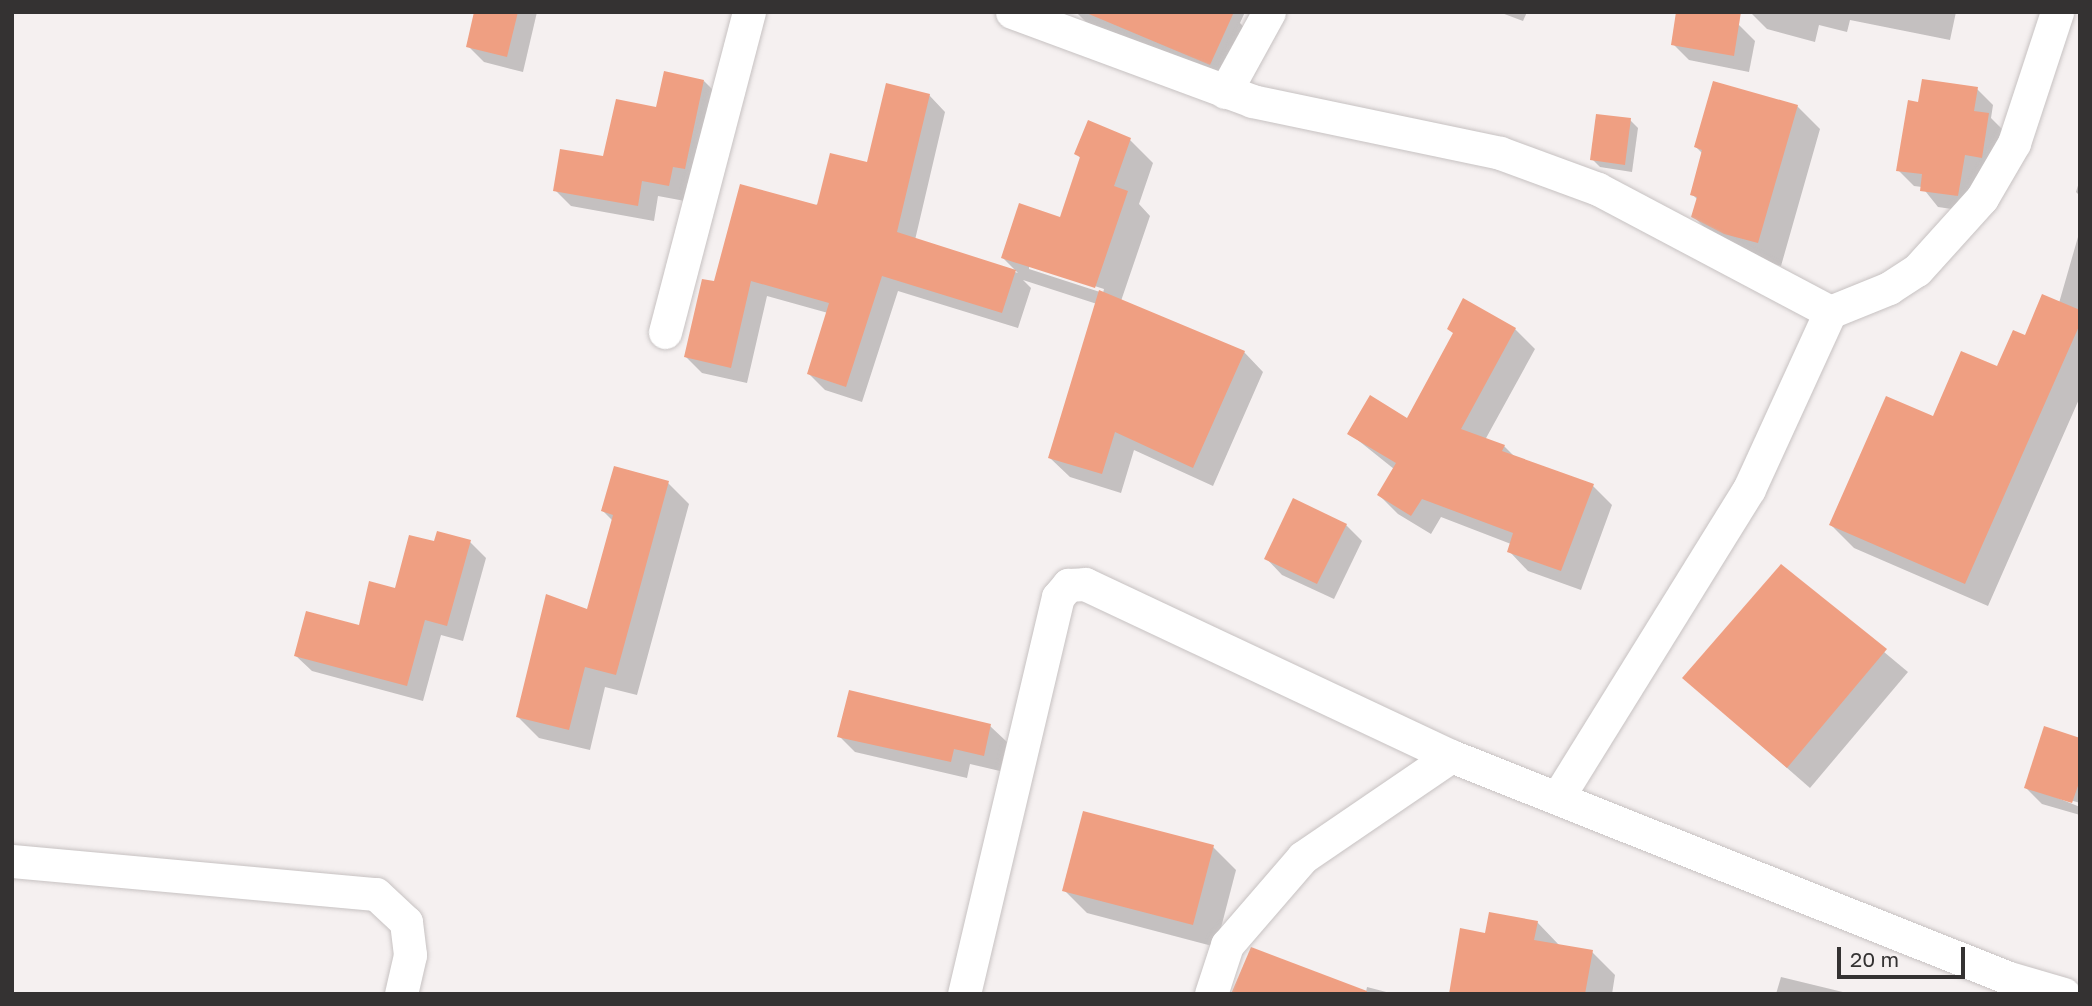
<!DOCTYPE html>
<style>
body{margin:0}
#map{position:relative;width:2092px;height:1006px;overflow:hidden;background:#f5f0f0;font-family:"Golos Text",sans-serif}
div>[style]{position:absolute}
[style*='--x']{left:calc(var(--x)*1px);top:calc(var(--y)*1px);width:calc(var(--w)*1px);rotate:calc(var(--a)*1deg)}
.shadow>*{inset:0;background:#0003}
.building>*{inset:0;background:#ef9f82}
.roads{filter:drop-shadow(0 0 2px #c7c2c2) drop-shadow(0 0 2px #c7c2c2)}
.street>*{height:33px;margin:-16.5px;padding:0 16.5px;transform-origin:16.5px;border-radius:16.5px;background:#fff}
span{translate:-50% -50%;white-space:nowrap;text-align:center;line-height:1.15;-webkit-text-stroke:6px #f5f0f0;paint-order:stroke}
.frame{position:absolute;inset:0;border:14px solid #343232;pointer-events:none}
.scale{position:absolute;left:1837px;top:947px;width:128px;height:32px;box-sizing:border-box;border:4px solid #343232;border-top:0;padding-left:9px;font-size:21px;line-height:24px;white-space:nowrap;color:#343232;-webkit-text-stroke:5px #f5f0f0;paint-order:stroke}
</style>
<div id="map">
<div class="shadow">
<div style="clip-path:polygon(476px 12px,537px 12px,523px 72px,484px 62px,468px 46px)"></div>
<div style="clip-path:polygon(1076px 12px,1245px 12px,1240px 23px,1255px 39px,1234px 87px,1090px 26px)"></div>
<div style="clip-path:polygon(1499px 12px,1527px 12px,1523px 21px)"></div>
<div style="clip-path:polygon(1750px 12px,1956px 12px,1950px 40px,1850px 20px,1847px 32px,1819px 25px,1815px 42px,1767px 29px)"></div>
<div style="clip-path:polygon(1739px 25px,1755px 41px,1749px 72px,1689px 60px,1673px 44px)"></div>
<div style="clip-path:polygon(704px 81px,720px 97px,685px 201px,658px 196px,654px 221px,571px 206px,555px 190px,604px 158px,657px 109px)"></div>
<div style="clip-path:polygon(1977px 89px,1993px 105px,1991px 118px,2004px 131px,1973px 212px,1938px 207px,1922px 187px,1914px 186px,1898px 170px,1920px 104px)"></div>
<div style="clip-path:polygon(evenodd,929px 95px,945px 112px,915px 240px,1018px 273px,1003px 258px,1061px 219px,1081px 159px,1076px 153px,1130px 140px,1153px 163px,1139px 204px,1150px 216px,1121px 301px,1244px 352px,1263px 372px,1213px 486px,1134px 450px,1121px 493px,1070px 477px,1050px 458px,1097px 304px,1023px 280px,1031px 288px,1018px 328px,898px 291px,862px 402px,825px 390px,809px 374px,828px 313px,767px 296px,747px 383px,702px 373px,686px 357px,715px 283px,869px 164px,929px 95px,1029px 265px,1104px 289px,1103px 293px,1029px 269px,1029px 265px)"></div>
<div style="clip-path:polygon(1797px 106px,1820px 129px,1781px 266px,1748px 256px,1716px 239px,1693px 216px,1698px 200px,1692px 194px,1703px 154px,1696px 147px)"></div>
<div style="clip-path:polygon(1630px 120px,1638px 128px,1632px 172px,1600px 167px,1592px 159px)"></div>
<div style="clip-path:polygon(2080px 179px,2080px 196px,2076px 192px)"></div>
<div style="clip-path:polygon(2080px 230px,2080px 397px,1988px 606px,1854px 548px,1831px 525px,1934px 419px,1998px 368px,2059px 303px)"></div>
<div style="clip-path:polygon(1464px 301px,1515px 329px,1535px 349px,1485px 440px,1504px 446px,1515px 457px,1593px 486px,1612px 505px,1581px 590px,1528px 571px,1509px 551px,1511px 544px,1441px 517px,1431px 534px,1398px 514px,1379px 495px,1394px 469px,1349px 433px,1408px 420px,1455px 334px)"></div>
<div style="clip-path:polygon(668px 483px,689px 504px,637px 695px,605px 687px,590px 750px,539px 738px,518px 717px,588px 612px,613px 521px,603px 511px)"></div>
<div style="clip-path:polygon(1346px 525px,1362px 541px,1334px 599px,1282px 575px,1266px 558px)"></div>
<div style="clip-path:polygon(470px 542px,486px 558px,463px 641px,441px 635px,423px 701px,312px 671px,296px 656px,360px 627px,435px 544px)"></div>
<div style="clip-path:polygon(1781px 566px,1908px 672px,1810px 788px,1684px 678px)"></div>
<div style="clip-path:polygon(990px 726px,1007px 742px,1000px 771px,970px 764px,967px 778px,855px 752px,839px 736px)"></div>
<div style="clip-path:polygon(2080px 740px,2080px 803px,2043px 792px,2080px 807px,2080px 815px,2042px 804px,2026px 788px)"></div>
<div style="clip-path:polygon(1213px 847px,1236px 870px,1216px 947px,1087px 913px,1064px 890px)"></div>
<div style="clip-path:polygon(1537px 922px,1560px 946px,1592px 952px,1615px 975px,1612px 994px,1450px 994px,1487px 935px)"></div>
<div style="clip-path:polygon(1781px 977px,1851px 994px,1776px 994px)"></div>
<div style="clip-path:polygon(1367px 987px,1394px 994px,1232px 994px,1366px 992px)"></div>
</div>
<div class="building">
<div style="clip-path:polygon(474px 12px,518px 12px,507px 57px,466px 47px)"></div>
<div style="clip-path:polygon(1084px 12px,1234px 12px,1210px 65px)"></div>
<div style="clip-path:polygon(1676px 12px,1741px 12px,1734px 56px,1671px 45px)"></div>
<div style="clip-path:polygon(664px 71px,704px 80px,685px 169px,673px 167px,669px 186px,642px 181px,638px 206px,553px 191px,560px 149px,603px 156px,616px 99px,656px 107px)"></div>
<div style="clip-path:polygon(1922px 79px,1978px 87px,1974px 111px,1989px 113px,1982px 158px,1965px 155px,1958px 196px,1920px 191px,1922px 174px,1896px 171px,1908px 100px,1918px 102px)"></div>
<div style="clip-path:polygon(1713px 81px,1798px 105px,1758px 243px,1724px 234px,1691px 217px,1697px 197px,1690px 195px,1702px 150px,1694px 147px)"></div>
<div style="clip-path:polygon(886px 83px,930px 94px,897px 232px,1016px 270px,1002px 313px,882px 276px,846px 387px,807px 374px,829px 303px,751px 281px,731px 368px,684px 357px,702px 279px,714px 281px,740px 184px,817px 205px,830px 153px,867px 162px)"></div>
<div style="clip-path:polygon(1596px 114px,1631px 118px,1625px 165px,1590px 160px)"></div>
<div style="clip-path:polygon(1088px 120px,1131px 138px,1114px 186px,1128px 191px,1095px 288px,1001px 258px,1019px 203px,1060px 217px,1080px 157px,1074px 154px)"></div>
<div style="clip-path:polygon(1099px 290px,1245px 351px,1193px 468px,1115px 432px,1102px 474px,1048px 458px)"></div>
<div style="clip-path:polygon(2042px 294px,2080px 310px,2080px 324px,1965px 584px,1829px 525px,1886px 396px,1933px 416px,1961px 351px,1997px 366px,2013px 330px,2025px 335px)"></div>
<div style="clip-path:polygon(1463px 298px,1516px 328px,1461px 429px,1505px 445px,1502px 451px,1594px 484px,1561px 571px,1507px 552px,1513px 533px,1422px 499px,1411px 516px,1377px 495px,1396px 463px,1347px 434px,1370px 395px,1407px 418px,1453px 333px,1447px 329px)"></div>
<div style="clip-path:polygon(614px 466px,669px 481px,616px 675px,585px 667px,569px 730px,516px 717px,546px 594px,587px 609px,613px 515px,601px 511px)"></div>
<div style="clip-path:polygon(1293px 498px,1347px 524px,1317px 584px,1264px 559px)"></div>
<div style="clip-path:polygon(437px 531px,471px 540px,447px 626px,425px 620px,407px 686px,294px 656px,306px 611px,359px 625px,369px 581px,395px 588px,409px 535px,434px 541px)"></div>
<div style="clip-path:polygon(1781px 564px,1887px 649px,1787px 768px,1682px 678px)"></div>
<div style="clip-path:polygon(849px 690px,991px 724px,984px 756px,954px 749px,951px 762px,837px 737px)"></div>
<div style="clip-path:polygon(2044px 726px,2080px 738px,2080px 780px,2072px 803px,2024px 788px)"></div>
<div style="clip-path:polygon(1083px 811px,1214px 845px,1193px 925px,1062px 891px)"></div>
<div style="clip-path:polygon(1489px 912px,1538px 921px,1534px 940px,1593px 950px,1585px 994px,1449px 994px,1460px 928px,1485px 933px)"></div>
<div style="clip-path:polygon(1251px 947px,1367px 991px,1366px 994px,1231px 994px)"></div>
</div>
<div class="roads">
<div class="street">
<div style="--x:1012;--y:12;--w:256;--a:20.3"></div>
<div style="--x:1252;--y:101;--w:253;--a:11.8"></div>
<div style="--x:1500;--y:153;--w:104;--a:20.2"></div>
<div style="--x:1598;--y:189;--w:263;--a:27.9"></div>
<div style="--x:1225;--y:92;--w:91;--a:-61.2"></div>
<div style="--x:665;--y:332;--w:331;--a:-75.3"></div>
<div style="--x:1558;--y:797;--w:362;--a:-58.2"></div>
<div style="--x:1749;--y:489;--w:195;--a:-65.4"></div>
<div style="--x:1830;--y:312;--w:64;--a:-22.1"></div>
<div style="--x:1889;--y:288;--w:33;--a:-33"></div>
<div style="--x:1917;--y:270;--w:97;--a:-47.9"></div>
<div style="--x:1982;--y:198;--w:64;--a:-59.8"></div>
<div style="--x:2014;--y:143;--w:138;--a:-71.8"></div>
<div style="--x:12;--y:861;--w:365;--a:5.2"></div>
<div style="--x:376;--y:894;--w:41;--a:43"></div>
<div style="--x:406;--y:922;--w:33;--a:83"></div>
<div style="--x:410;--y:955;--w:40;--a:103"></div>
<div style="--x:964;--y:994;--w:408;--a:-76.7"></div>
<div style="--x:1058;--y:597;--w:16;--a:-50"></div>
<div style="--x:1068;--y:585;--w:17;--a:-3"></div>
<div style="--x:1085;--y:584;--w:404;--a:25.2"></div>
<div style="--x:1211;--y:994;--w:52;--a:-71.9"></div>
<div style="--x:1227;--y:945;--w:116;--a:-49.2"></div>
<div style="--x:1303;--y:857;--w:179;--a:-34.3"></div>
<div style="--x:1451;--y:756;--w:601;--a:21.7"></div>
<div style="--x:2009;--y:978;--w:57;--a:16.2"></div>
</div>
</div>
<div class="frame"></div>
<div class="scale">20 m</div>
</div>
